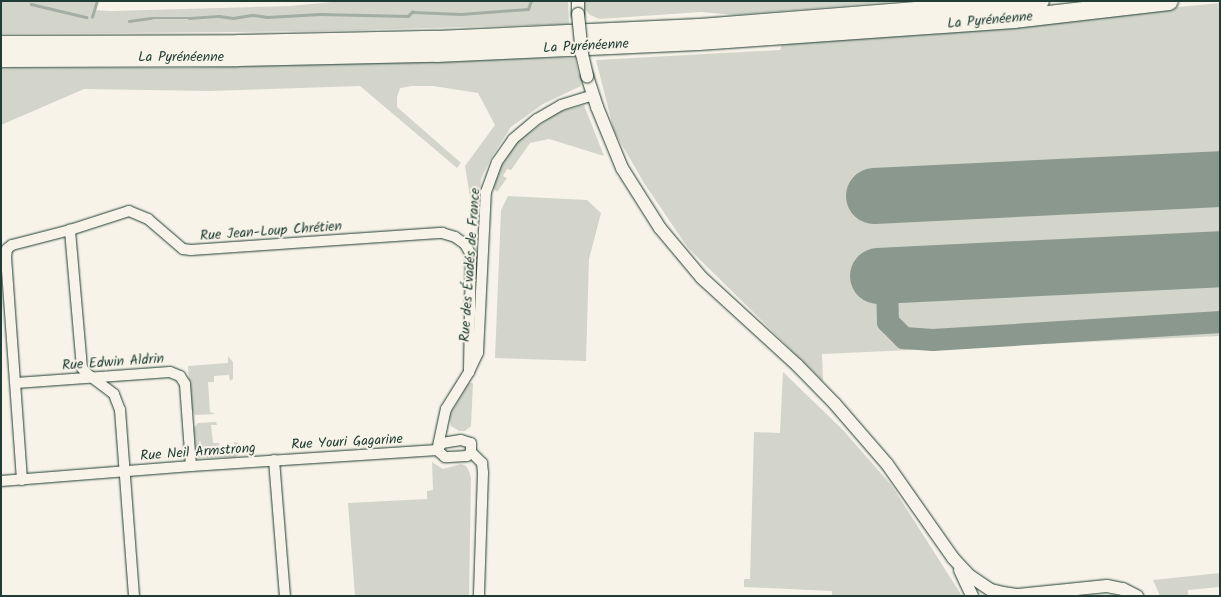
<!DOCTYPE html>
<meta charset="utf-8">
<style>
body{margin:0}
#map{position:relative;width:1221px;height:597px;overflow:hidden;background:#f7f3e8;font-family:Kalam,sans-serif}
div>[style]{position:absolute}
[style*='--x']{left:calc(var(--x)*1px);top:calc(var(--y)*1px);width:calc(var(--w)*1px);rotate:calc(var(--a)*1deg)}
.green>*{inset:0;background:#d3d5ca}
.stream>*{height:2.5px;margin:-1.25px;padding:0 1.25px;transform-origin:1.25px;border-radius:1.25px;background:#a4ada3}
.taxiway>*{height:22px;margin:-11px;padding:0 11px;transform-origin:11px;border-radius:11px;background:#8b988e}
.runway>*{height:56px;margin:-28px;padding:0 28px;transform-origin:28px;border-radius:28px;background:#8b988e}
.roads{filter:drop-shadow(0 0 1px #1f3d34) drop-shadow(0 0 1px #1f3d34)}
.minor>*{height:10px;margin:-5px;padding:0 5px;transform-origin:5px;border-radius:5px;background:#f7f3e8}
.tertiary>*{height:12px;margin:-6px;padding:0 6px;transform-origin:6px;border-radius:6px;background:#f7f3e8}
.motorway>*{height:18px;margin:-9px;padding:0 9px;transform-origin:9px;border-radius:9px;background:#f7f3e8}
.bridges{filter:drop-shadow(0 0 1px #1f3d34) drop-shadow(0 0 1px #1f3d34)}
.tertiary-bridge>*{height:12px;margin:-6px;padding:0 6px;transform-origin:6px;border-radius:6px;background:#f7f3e8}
span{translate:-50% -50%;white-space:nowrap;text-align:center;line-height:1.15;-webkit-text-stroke:4px #f7f3e8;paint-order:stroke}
.street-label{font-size:14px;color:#1f3d34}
.frame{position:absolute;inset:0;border:2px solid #1f3d34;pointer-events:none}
</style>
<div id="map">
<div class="green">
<div style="clip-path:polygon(1px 1px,96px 1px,94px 10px,111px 11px,290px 6px,343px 1px,568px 1px,569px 24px,326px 31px,1px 34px)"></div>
<div style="clip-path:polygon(583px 1px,902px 1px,735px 15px,701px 12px,599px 19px,590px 15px,583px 7px)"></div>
<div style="clip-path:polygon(1220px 3px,1220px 336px,822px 354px,823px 381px,688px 248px,644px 183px,614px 131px,596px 60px,780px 50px,782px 45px)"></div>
<div style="clip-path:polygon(575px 57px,581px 86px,543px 104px,511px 127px,491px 158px,481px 179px,479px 201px,472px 209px,465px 166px,495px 125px,478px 93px,433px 86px,412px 86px,400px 88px,397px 97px,397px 107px,461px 163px,457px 168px,360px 86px,209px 91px,84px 89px,1px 125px,1px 68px,189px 68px)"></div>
<div style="clip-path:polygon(584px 105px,604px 156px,549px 139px,530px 143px,511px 170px,507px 169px,503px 176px,507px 178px,497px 192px,493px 188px,499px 169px,517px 142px,557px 112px)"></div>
<div style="clip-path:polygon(508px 196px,587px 200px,601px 213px,589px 259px,586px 361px,495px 358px,501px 210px)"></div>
<div style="clip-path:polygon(228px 356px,233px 362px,233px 379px,230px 381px,229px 375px,214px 376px,214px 382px,208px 382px,210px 412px,216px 414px,195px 415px,191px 408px,188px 366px,228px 363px)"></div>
<div style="clip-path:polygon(783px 372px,843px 430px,892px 486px,962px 596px,832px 596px,832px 591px,744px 587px,744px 579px,750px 579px,754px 432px,780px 433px)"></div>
<div style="clip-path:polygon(469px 383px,473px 383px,471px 426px,465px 431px,459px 431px,451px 426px,449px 416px)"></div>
<div style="clip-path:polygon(216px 422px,217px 425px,211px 425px,213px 443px,219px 443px,220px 449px,234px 448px,234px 442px,238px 443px,240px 447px,239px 455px,235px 457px,199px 458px,194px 452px,193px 429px,198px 423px)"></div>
<div style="clip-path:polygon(432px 462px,443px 469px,461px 464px,466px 466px,469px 471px,471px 478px,469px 596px,355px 596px,348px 503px,427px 499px,427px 491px,433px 490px)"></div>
<div style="clip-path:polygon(1220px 573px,1220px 587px,1188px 590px,1188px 596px,1160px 596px,1153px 580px)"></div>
</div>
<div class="stream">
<div style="--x:31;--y:4;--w:57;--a:13.3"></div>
<div style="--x:92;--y:17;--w:17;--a:-73"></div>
<div style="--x:129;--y:21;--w:22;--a:-8"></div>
<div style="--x:151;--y:18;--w:38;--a:0"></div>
<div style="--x:189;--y:18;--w:30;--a:-4"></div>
<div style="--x:219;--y:16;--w:14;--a:8"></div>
<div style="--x:233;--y:18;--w:20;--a:-9"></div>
<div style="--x:253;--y:15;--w:14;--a:8"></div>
<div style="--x:267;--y:17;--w:53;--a:-3.2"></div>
<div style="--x:320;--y:14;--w:88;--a:1.3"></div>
<div style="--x:408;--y:16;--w:6;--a:-45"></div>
<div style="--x:412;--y:12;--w:49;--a:2.3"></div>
<div style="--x:461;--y:14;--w:67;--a:-4.3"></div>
<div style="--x:528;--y:9;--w:9;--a:-69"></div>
</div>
<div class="taxiway">
<div style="--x:887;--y:282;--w:40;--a:88.6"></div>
<div style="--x:888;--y:322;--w:23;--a:45"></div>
<div style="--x:904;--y:338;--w:29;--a:4"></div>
<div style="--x:933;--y:340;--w:288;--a:-3.6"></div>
</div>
<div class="runway">
<div style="--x:874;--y:196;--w:346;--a:-2.8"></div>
<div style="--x:878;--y:276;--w:342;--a:-2.8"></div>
</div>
<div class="roads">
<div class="minor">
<div style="--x:16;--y:383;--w:154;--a:-4.1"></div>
<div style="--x:170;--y:372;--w:11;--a:22"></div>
<div style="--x:180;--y:376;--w:9;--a:58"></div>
<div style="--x:185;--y:384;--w:82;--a:85.8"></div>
<div style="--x:461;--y:440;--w:10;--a:17"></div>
<div style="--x:471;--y:443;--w:9;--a:90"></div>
<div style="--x:471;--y:452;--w:6;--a:135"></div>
<div style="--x:467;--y:456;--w:22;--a:177"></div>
<div style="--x:445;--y:457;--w:11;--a:-139"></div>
<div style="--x:437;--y:450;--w:9;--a:-54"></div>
<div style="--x:442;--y:443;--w:19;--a:-9"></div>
<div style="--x:438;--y:446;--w:38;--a:-78"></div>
<div style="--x:446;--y:409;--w:44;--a:-58.1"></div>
<div style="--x:469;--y:372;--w:21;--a:-65"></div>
<div style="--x:478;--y:353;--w:161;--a:-87.2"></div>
<div style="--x:486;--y:192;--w:32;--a:-70"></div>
<div style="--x:497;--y:162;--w:28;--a:-55"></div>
<div style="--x:513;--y:139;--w:31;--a:-40"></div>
<div style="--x:537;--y:119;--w:28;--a:-30"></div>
<div style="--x:561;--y:105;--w:34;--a:-17"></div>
<div style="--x:471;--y:452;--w:16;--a:45"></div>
<div style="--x:482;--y:463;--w:10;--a:84"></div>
<div style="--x:483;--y:473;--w:123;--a:91.9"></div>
<div style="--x:274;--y:460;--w:136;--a:85.4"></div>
<div style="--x:22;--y:480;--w:224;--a:-94.1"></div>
<div style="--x:6;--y:257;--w:8;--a:-83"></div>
<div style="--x:7;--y:249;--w:6;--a:-39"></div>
<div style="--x:12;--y:245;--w:60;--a:-14.5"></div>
<div style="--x:1;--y:481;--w:191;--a:-4.5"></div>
<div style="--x:191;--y:466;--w:247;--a:-3.7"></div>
<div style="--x:134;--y:596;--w:187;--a:-94.3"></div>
<div style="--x:120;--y:410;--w:17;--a:-111"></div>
<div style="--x:114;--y:394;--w:34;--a:-143"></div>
<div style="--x:87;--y:374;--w:8;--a:-130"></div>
<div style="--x:82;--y:368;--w:139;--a:-95"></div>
<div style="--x:70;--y:230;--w:62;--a:-17.9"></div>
<div style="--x:129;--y:211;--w:21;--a:23"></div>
<div style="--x:148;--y:219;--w:46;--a:40.6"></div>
<div style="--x:183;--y:249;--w:8;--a:7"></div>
<div style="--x:191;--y:250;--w:252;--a:-3.9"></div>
<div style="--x:442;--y:233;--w:14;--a:17"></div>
<div style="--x:455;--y:237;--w:12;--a:35"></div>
<div style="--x:465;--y:244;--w:13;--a:61"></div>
<div style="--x:471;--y:255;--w:117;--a:91"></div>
</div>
<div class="tertiary">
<div style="--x:578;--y:1;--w:13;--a:90"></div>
<div style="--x:587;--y:76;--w:33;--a:72"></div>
<div style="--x:597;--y:107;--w:66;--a:67.7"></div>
<div style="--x:622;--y:168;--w:71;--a:57.7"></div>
<div style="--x:660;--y:228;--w:65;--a:50"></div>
<div style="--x:702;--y:278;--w:129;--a:42.5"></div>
<div style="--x:797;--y:365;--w:54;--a:45.7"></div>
<div style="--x:835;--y:404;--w:79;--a:49.1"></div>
<div style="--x:887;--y:464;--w:115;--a:54.9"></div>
<div style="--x:953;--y:558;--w:25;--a:47"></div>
<div style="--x:970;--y:576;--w:25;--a:34"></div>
<div style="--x:991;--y:590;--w:12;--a:14"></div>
<div style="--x:1003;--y:593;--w:15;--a:8"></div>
<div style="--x:1018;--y:595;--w:89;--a:-5.8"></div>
<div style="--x:1107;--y:586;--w:16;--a:11"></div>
<div style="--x:1123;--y:589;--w:16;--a:27"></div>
<div style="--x:960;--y:570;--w:29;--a:65"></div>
</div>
<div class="motorway">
<div style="--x:1;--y:45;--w:237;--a:-0.2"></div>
<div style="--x:238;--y:44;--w:198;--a:-1.2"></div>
<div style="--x:436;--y:40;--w:263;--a:-2.6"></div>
<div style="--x:699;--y:28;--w:342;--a:-4.5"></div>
<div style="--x:1;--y:58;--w:237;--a:-0.2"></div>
<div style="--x:238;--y:57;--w:199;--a:-1.2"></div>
<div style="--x:437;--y:53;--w:262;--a:-2.6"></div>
<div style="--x:699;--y:41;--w:316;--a:-4"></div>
<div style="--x:1014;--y:19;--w:156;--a:-6.6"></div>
</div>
</div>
<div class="bridges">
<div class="tertiary-bridge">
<div style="--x:578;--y:14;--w:40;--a:84.3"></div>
<div style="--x:582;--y:54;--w:23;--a:77"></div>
</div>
</div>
<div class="street-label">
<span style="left:990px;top:20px;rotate:-5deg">La Pyrénéenne</span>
<span style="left:586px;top:46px;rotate:-3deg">La Pyrénéenne</span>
<span style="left:181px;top:57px">La Pyrénéenne</span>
<span style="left:271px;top:231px;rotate:-4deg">Rue Jean-Loup Chrétien</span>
<span style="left:470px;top:265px;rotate:-86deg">Rue des Évadés de France</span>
<span style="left:113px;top:362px;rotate:-4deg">Rue Edwin Aldrin</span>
<span style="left:347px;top:442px;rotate:-3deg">Rue Youri Gagarine</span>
<span style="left:198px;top:452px;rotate:-4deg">Rue Neil Armstrong</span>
</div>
<div class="frame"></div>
</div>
